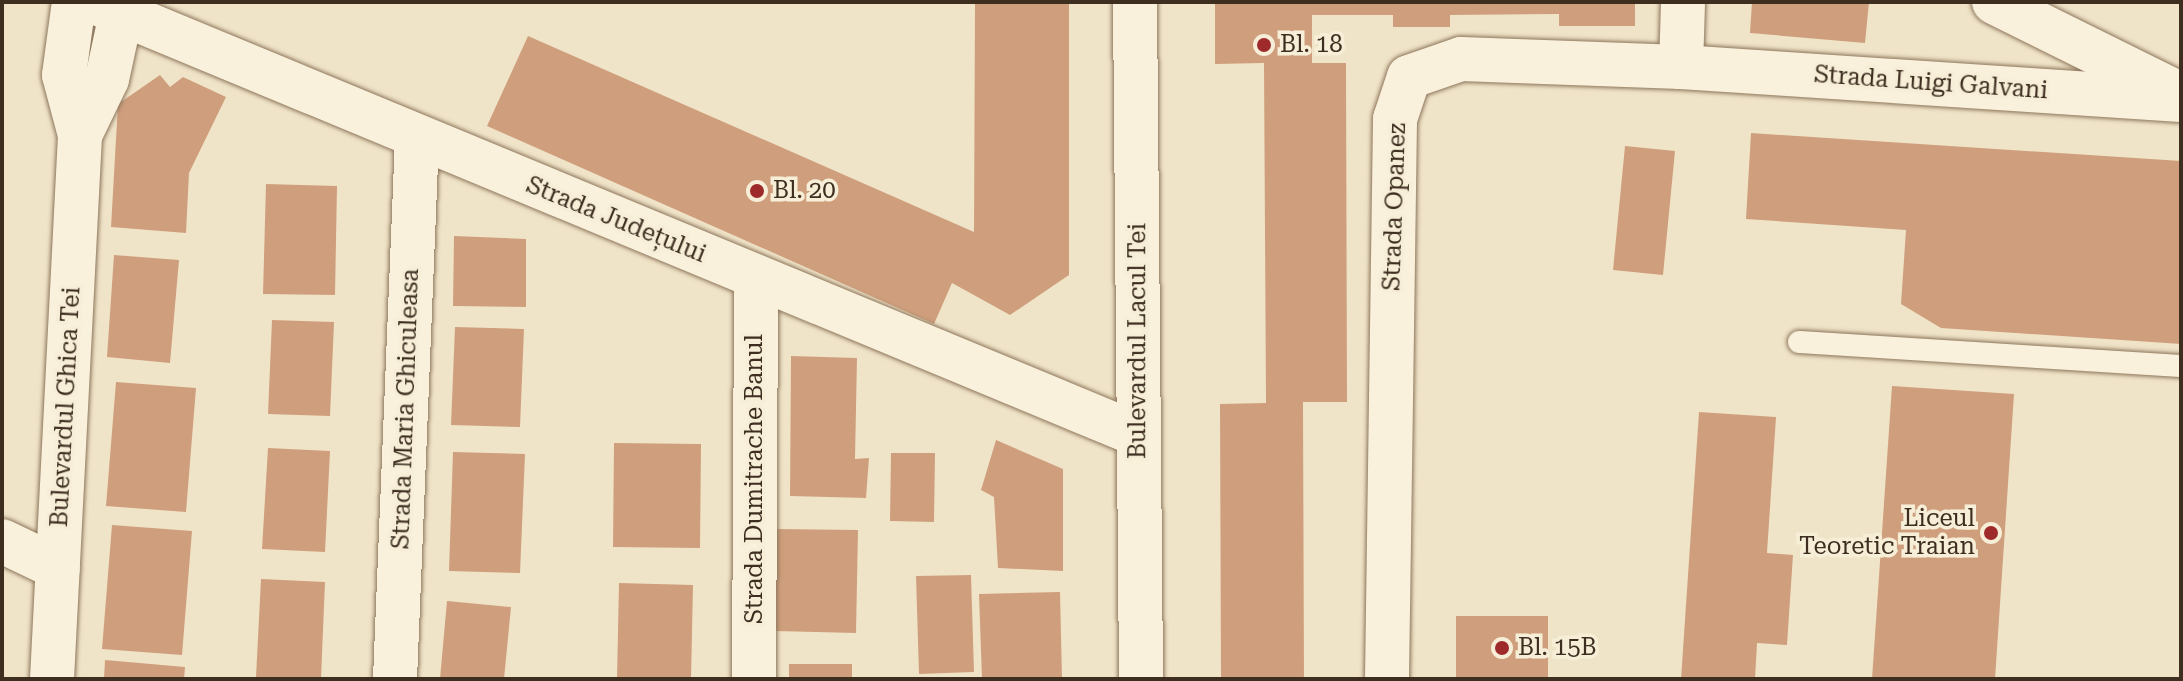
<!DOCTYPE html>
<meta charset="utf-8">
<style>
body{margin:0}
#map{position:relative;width:2183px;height:681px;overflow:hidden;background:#f0e4c8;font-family:"Roboto Serif",serif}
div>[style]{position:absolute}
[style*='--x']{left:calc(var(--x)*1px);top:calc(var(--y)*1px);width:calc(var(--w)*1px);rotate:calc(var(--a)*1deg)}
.building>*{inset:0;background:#cf9f7d}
.roads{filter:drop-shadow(0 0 2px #8d765c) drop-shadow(0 0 2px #8d765c)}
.lane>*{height:22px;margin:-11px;padding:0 11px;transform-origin:11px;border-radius:11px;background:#faf1dc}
.street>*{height:44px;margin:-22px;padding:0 22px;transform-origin:22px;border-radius:22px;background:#faf1dc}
.secondary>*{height:44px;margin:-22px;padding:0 22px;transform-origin:22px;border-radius:22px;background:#faf1dc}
.dots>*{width:22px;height:22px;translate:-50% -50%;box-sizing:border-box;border:4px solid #f7eed8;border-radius:50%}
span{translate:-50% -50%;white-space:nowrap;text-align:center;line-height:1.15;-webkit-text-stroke:7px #f7eed8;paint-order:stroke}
.poi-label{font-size:24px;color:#3d2e20}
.left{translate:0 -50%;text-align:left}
.right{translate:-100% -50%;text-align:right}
.street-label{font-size:24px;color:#3d2e20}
.frame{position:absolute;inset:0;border:4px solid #3d2e20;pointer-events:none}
</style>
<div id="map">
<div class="building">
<div style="clip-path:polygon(975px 2px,1069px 2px,1069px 275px,1010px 315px,952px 283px,934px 324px,487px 126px,528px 36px,974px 232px)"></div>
<div style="clip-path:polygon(1215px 2px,1635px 2px,1635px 26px,1559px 26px,1559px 14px,1450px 15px,1450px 27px,1393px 27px,1393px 15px,1312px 15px,1312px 63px,1346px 63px,1347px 402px,1303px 402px,1304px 679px,1221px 679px,1220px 404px,1266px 403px,1264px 63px,1215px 64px)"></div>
<div style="clip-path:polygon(1752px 2px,1869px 2px,1865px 43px,1750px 33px)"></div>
<div style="clip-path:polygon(160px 75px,170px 87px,183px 77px,226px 97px,189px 173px,186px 233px,111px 227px,118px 104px)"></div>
<div style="clip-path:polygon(1751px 133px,2181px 161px,2181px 344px,1941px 328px,1901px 304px,1906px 230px,1746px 219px)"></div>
<div style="clip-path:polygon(1625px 146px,1675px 151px,1663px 275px,1613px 270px)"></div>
<div style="clip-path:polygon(266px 184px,337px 186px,335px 295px,263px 294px)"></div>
<div style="clip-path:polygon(454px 236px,526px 239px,526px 307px,453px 306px)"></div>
<div style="clip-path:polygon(114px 255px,179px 260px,170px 363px,107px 357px)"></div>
<div style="clip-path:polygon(272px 320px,334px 322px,330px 416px,268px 414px)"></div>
<div style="clip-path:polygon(455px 327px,524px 329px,520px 427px,451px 425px)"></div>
<div style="clip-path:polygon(791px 356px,857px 358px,855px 459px,869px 458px,866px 498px,790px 496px)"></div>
<div style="clip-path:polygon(116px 382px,196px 388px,186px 512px,106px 506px)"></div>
<div style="clip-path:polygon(1892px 386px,2014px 394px,1995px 679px,1872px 679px)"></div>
<div style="clip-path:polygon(1699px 412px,1776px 417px,1767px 553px,1793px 555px,1787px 645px,1757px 643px,1755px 679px,1681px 679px)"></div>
<div style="clip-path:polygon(996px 440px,1063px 469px,1063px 571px,998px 568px,994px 497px,981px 490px)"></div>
<div style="clip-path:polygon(614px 443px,701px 444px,700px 548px,613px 547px)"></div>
<div style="clip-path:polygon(268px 448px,330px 451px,325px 552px,262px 549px)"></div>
<div style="clip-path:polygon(453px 452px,525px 454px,520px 573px,449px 571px)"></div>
<div style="clip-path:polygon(891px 453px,935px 453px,934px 522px,890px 521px)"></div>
<div style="clip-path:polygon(112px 525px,192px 531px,182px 655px,102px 649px)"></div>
<div style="clip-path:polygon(777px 529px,858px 530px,856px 633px,775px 631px)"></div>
<div style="clip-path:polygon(971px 575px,974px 672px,919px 674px,916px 576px)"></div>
<div style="clip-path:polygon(261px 579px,325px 582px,321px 679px,256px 677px)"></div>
<div style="clip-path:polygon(619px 583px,693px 585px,691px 679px,617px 679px)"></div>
<div style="clip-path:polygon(1060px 592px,1062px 679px,982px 679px,979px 594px)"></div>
<div style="clip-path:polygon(447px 601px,511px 607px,504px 679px,440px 679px)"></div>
<div style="clip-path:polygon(1456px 616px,1548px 616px,1548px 679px,1456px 679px)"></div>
<div style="clip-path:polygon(105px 660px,185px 667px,184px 679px,104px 679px)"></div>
<div style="clip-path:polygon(789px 664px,852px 664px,852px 679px,789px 679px)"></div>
</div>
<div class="roads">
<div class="lane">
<div style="--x:1799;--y:342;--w:383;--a:3.6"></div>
</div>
<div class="street">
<div style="--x:1994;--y:2;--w:207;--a:26.4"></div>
<div style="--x:1681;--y:67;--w:65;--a:-88.2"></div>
<div style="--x:2;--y:541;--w:62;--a:25.7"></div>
<div style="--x:395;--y:679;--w:541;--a:-87.67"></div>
<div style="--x:754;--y:679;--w:401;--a:-89.7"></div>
<div style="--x:1387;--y:679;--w:560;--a:-89.18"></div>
<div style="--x:1395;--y:119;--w:44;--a:-71.6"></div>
<div style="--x:1409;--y:77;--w:55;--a:-19.1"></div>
<div style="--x:1461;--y:59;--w:220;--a:2.1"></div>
<div style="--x:1681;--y:67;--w:501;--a:3.78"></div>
</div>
<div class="secondary">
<div style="--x:94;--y:2;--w:1131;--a:22.51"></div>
<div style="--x:1135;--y:2;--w:677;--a:89.49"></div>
<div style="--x:80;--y:135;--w:62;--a:-64.3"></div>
<div style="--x:107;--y:79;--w:66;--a:-77.8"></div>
<div style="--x:52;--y:679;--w:545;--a:-87.05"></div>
<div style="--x:80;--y:135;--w:62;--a:-104.9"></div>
<div style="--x:64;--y:75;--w:74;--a:-82.2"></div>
</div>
</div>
<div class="dots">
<div style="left:1264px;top:45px;background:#9e2a2b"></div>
<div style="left:757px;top:191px;background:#9e2a2b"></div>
<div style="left:1991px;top:533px;background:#9e2a2b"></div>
<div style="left:1502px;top:648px;background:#9e2a2b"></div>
</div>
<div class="poi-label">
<span class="left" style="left:1280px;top:45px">Bl. 18</span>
<span class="left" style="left:773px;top:191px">Bl. 20</span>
<span class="right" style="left:1975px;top:533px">Liceul<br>Teoretic Traian</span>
<span class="left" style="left:1518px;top:648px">Bl. 15B</span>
</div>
<div class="street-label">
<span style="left:1931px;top:83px;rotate:4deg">Strada Luigi Galvani</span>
<span style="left:1395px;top:207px;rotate:-88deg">Strada Opanez</span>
<span style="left:616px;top:220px;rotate:22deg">Strada Județului</span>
<span style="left:1138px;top:341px;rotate:-90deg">Bulevardul Lacul Tei</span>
<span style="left:66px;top:407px;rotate:-87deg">Bulevardul Ghica Tei</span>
<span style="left:406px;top:409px;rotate:-88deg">Strada Maria Ghiculeasa</span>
<span style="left:755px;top:479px;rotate:-90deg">Strada Dumitrache Banul</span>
</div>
<div class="frame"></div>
</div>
